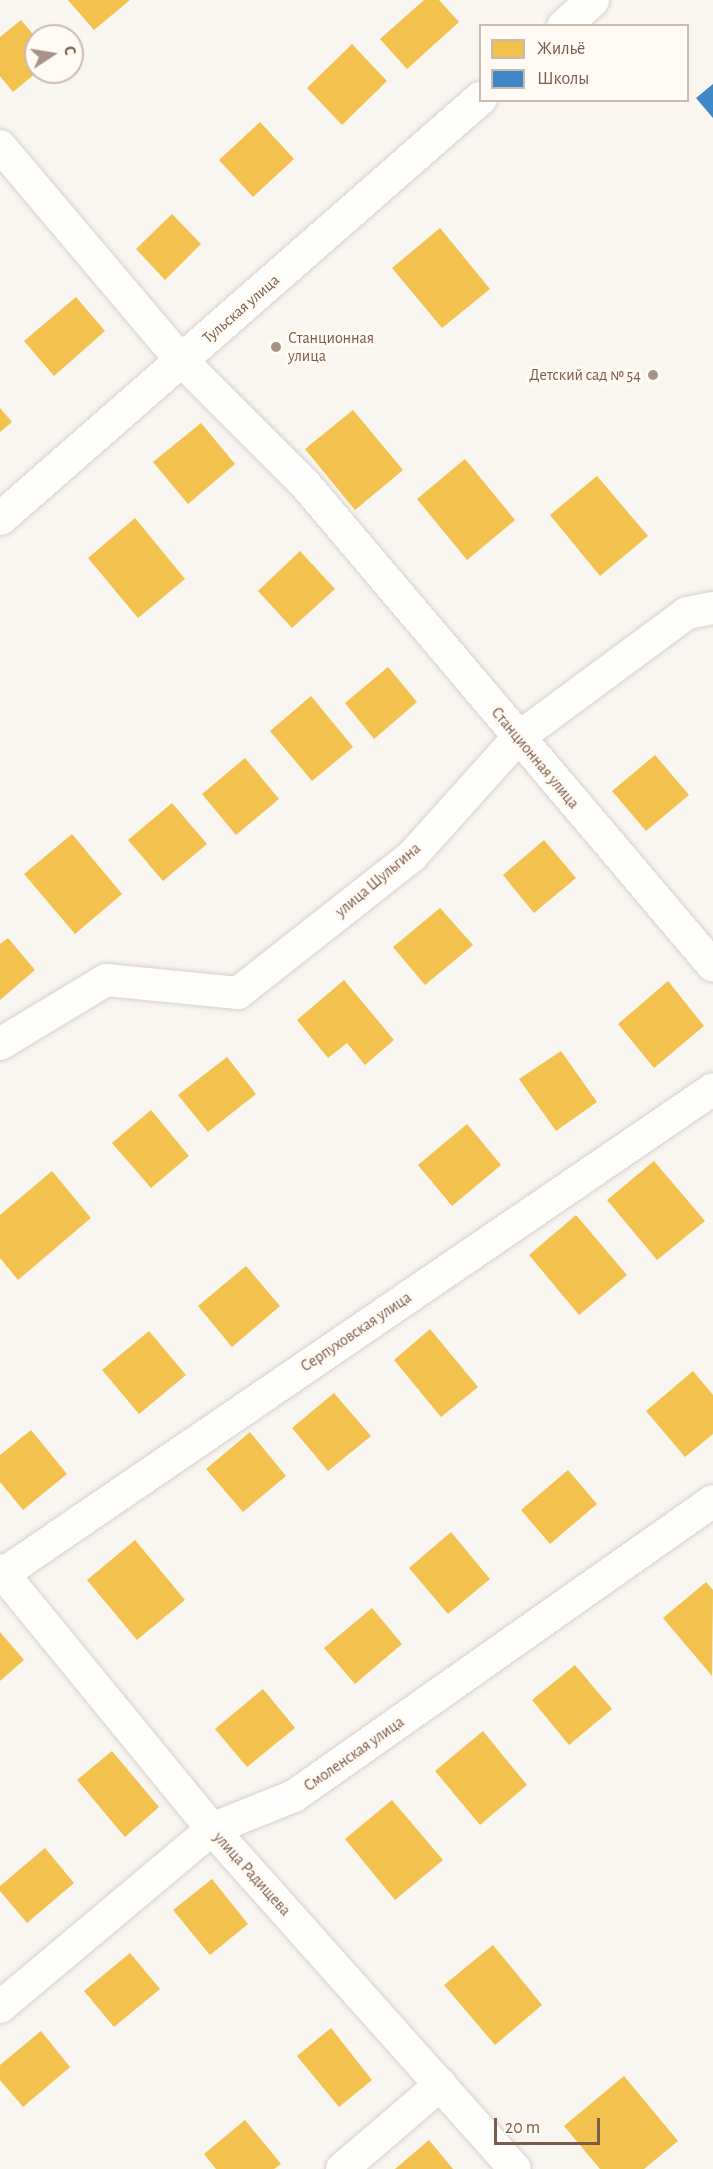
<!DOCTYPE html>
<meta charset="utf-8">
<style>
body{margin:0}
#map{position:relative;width:713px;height:2169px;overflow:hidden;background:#f9f5f0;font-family:"Alegreya Sans",sans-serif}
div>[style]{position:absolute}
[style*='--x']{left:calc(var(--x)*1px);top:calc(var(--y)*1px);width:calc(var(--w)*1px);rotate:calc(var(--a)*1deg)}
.homes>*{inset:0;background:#f2c14e}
.schools>*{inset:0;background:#3f88c5}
.roads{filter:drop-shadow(0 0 2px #d7d1cb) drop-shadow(0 0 2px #d7d1cb)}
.minor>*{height:32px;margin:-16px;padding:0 16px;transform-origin:16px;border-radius:16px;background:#fefefd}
.secondary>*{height:33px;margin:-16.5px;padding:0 16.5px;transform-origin:16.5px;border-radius:16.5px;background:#fefefd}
.dots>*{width:16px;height:16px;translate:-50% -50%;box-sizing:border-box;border:3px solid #fffaf3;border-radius:50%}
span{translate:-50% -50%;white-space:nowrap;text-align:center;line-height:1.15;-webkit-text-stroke:6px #fffaf3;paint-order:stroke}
.street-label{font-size:16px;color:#7a5c4d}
.poi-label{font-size:16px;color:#7a5c4d}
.left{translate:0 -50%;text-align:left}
.right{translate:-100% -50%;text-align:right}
.legend{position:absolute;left:479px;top:24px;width:210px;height:78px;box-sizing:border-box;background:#fffaf3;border:2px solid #cabbb1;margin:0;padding:8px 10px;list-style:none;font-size:18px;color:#7a5c4d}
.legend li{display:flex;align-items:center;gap:12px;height:30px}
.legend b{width:30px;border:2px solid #cabbb1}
.north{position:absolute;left:24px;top:24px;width:60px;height:60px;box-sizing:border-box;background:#fffaf3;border:2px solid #cabbb1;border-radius:50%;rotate:78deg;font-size:16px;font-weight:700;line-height:24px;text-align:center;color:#7a5c4d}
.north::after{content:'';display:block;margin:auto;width:21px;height:27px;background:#a69286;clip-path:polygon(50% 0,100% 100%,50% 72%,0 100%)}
.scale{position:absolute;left:494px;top:2118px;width:106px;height:27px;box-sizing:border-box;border:3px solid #7a5c4d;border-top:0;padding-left:8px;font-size:18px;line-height:21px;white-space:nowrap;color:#7a5c4d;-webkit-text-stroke:4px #fffaf3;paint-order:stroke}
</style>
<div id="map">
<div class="homes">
<div style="clip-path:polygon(68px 0,130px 0,94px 30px)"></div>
<div style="clip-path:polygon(424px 0,439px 0,459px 22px,407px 69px,380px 39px)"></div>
<div style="clip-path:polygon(21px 20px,36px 38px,36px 73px,13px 92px,0 76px,0 37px)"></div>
<div style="clip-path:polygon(352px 44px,387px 81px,342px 125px,307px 88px)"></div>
<div style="clip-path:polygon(260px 122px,294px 159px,253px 197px,219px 160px)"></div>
<div style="clip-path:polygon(172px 214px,201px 244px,165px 280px,136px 249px)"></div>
<div style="clip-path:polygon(440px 228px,490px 289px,442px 328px,392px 268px)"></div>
<div style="clip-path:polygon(76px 297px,105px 331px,54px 376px,24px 341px)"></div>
<div style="clip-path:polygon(0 408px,12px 422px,0 432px)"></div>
<div style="clip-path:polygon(353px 410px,403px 470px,355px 510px,305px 449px)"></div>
<div style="clip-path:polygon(201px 423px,235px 464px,188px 504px,153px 462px)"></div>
<div style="clip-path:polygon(465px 459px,515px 520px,467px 560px,417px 499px)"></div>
<div style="clip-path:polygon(597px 476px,648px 536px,600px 576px,550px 515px)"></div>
<div style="clip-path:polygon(135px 518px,185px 579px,138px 618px,88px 558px)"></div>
<div style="clip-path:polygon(300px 551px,335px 589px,292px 628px,258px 591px)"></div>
<div style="clip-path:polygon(388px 667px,417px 702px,374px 739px,345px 703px)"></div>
<div style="clip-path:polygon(311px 696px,353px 747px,312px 781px,270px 731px)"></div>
<div style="clip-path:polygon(655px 755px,689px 795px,646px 831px,612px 791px)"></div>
<div style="clip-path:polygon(245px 758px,279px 799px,236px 835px,202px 794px)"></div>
<div style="clip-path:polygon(172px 803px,207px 844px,163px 881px,128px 840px)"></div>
<div style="clip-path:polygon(72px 834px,122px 894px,75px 934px,24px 874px)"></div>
<div style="clip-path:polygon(544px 840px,576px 878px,534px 913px,503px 875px)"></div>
<div style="clip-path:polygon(440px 908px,473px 945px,425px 985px,393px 947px)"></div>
<div style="clip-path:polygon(8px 938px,35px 970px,0 1000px,0 944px)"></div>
<div style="clip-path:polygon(344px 980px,394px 1040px,365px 1065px,347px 1043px,328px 1058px,297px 1020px)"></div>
<div style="clip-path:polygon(668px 981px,704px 1026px,654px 1068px,618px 1024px)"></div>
<div style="clip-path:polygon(561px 1051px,597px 1102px,556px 1131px,519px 1079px)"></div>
<div style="clip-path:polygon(227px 1057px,256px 1094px,208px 1132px,178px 1095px)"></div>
<div style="clip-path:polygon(151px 1110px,189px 1156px,151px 1188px,112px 1143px)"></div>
<div style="clip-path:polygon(467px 1124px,501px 1165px,452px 1206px,418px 1165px)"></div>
<div style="clip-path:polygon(654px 1161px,705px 1221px,657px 1260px,607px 1200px)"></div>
<div style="clip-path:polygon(52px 1171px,91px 1218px,18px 1280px,0 1258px,0 1215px)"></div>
<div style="clip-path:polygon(576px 1215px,627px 1275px,579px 1315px,529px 1255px)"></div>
<div style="clip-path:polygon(246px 1266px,280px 1306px,232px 1347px,198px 1306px)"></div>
<div style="clip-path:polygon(430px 1329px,478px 1387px,441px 1417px,394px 1360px)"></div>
<div style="clip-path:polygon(149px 1331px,186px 1375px,139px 1414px,102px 1370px)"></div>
<div style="clip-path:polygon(693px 1371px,713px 1395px,713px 1434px,685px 1457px,646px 1411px)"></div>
<div style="clip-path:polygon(334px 1393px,371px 1436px,328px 1471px,292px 1428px)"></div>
<div style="clip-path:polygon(31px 1430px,67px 1474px,23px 1510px,0 1482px,0 1455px)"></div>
<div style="clip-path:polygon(250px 1432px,286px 1476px,243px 1512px,206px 1469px)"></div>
<div style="clip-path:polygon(568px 1470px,597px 1504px,550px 1544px,521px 1510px)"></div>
<div style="clip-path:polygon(451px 1532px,490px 1579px,448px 1614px,409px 1568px)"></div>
<div style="clip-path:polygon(135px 1540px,185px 1600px,137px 1640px,87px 1580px)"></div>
<div style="clip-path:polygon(706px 1582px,713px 1590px,712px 1676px,663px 1618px)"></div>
<div style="clip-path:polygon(372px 1608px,402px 1644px,355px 1684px,324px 1648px)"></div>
<div style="clip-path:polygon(0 1632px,24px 1660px,0 1681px)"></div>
<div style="clip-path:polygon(575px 1665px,612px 1709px,569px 1745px,532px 1700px)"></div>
<div style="clip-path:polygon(263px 1689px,295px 1728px,247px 1767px,215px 1729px)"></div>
<div style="clip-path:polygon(483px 1731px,527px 1785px,480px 1825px,435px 1771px)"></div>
<div style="clip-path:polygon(112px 1751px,159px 1807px,125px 1837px,77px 1780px)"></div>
<div style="clip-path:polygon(392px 1800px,443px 1860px,395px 1900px,345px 1839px)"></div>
<div style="clip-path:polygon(45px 1848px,74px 1883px,27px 1923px,0 1891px,0 1886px)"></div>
<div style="clip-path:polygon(212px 1879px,248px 1924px,210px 1955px,173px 1910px)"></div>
<div style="clip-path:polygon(493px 1945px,542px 2005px,495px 2045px,444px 1985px)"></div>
<div style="clip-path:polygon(130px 1953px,160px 1989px,114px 2027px,84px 1991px)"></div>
<div style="clip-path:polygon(331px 2028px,372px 2080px,339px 2107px,297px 2056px)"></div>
<div style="clip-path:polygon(41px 2031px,70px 2067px,23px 2107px,0 2080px,0 2065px)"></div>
<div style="clip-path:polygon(624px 2076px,678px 2141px,644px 2169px,600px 2169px,564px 2126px)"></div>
<div style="clip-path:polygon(245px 2120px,281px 2164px,274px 2169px,216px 2169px,204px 2154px)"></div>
<div style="clip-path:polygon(429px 2140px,453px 2169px,395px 2169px)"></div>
</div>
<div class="schools">
<div style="clip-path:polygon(713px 84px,713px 118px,696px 98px)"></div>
</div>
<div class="roads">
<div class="minor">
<div style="--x:0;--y:146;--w:282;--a:49.8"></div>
<div style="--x:182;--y:361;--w:174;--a:45"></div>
<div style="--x:305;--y:484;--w:631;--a:49.75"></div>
<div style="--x:0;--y:1044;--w:124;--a:-31.1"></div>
<div style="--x:106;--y:980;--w:133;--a:5.6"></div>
<div style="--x:238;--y:993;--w:221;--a:-38.2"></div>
<div style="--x:412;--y:856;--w:159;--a:-48.1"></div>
<div style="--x:518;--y:738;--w:210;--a:-36.5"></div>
<div style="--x:687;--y:613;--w:26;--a:-11"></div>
<div style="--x:0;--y:1570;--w:335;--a:50.7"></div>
<div style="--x:212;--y:1829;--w:455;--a:48.3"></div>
<div style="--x:0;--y:1576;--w:863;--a:-34.33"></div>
<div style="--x:0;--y:2007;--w:277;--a:-40"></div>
<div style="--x:212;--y:1829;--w:88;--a:-21.9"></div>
<div style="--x:294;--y:1796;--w:512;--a:-35.15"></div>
<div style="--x:342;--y:2169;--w:130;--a:-40.6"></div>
</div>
<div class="secondary">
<div style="--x:563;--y:26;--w:39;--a:-42"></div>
<div style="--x:0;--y:518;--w:638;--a:-41.19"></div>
</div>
</div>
<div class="dots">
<div style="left:276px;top:347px;background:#a69286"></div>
<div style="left:653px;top:375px;background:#a69286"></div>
</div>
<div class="street-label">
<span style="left:241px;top:309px;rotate:-41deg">Тульская улица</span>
<span style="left:535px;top:758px;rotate:50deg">Станционная улица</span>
<span style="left:378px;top:880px;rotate:-40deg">улица Шульгина</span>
<span style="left:356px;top:1332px;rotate:-34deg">Серпуховская улица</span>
<span style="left:354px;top:1754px;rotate:-35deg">Смоленская улица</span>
<span style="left:252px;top:1874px;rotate:48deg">улица Радищева</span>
</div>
<div class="poi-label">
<span class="left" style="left:288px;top:347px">Станционная<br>улица</span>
<span class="right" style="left:641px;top:375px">Детский сад № 54</span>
</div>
<ul class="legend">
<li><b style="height:16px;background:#f2c14e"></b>Жильё</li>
<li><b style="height:16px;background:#3f88c5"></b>Школы</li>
</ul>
<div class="north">С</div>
<div class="scale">20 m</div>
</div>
